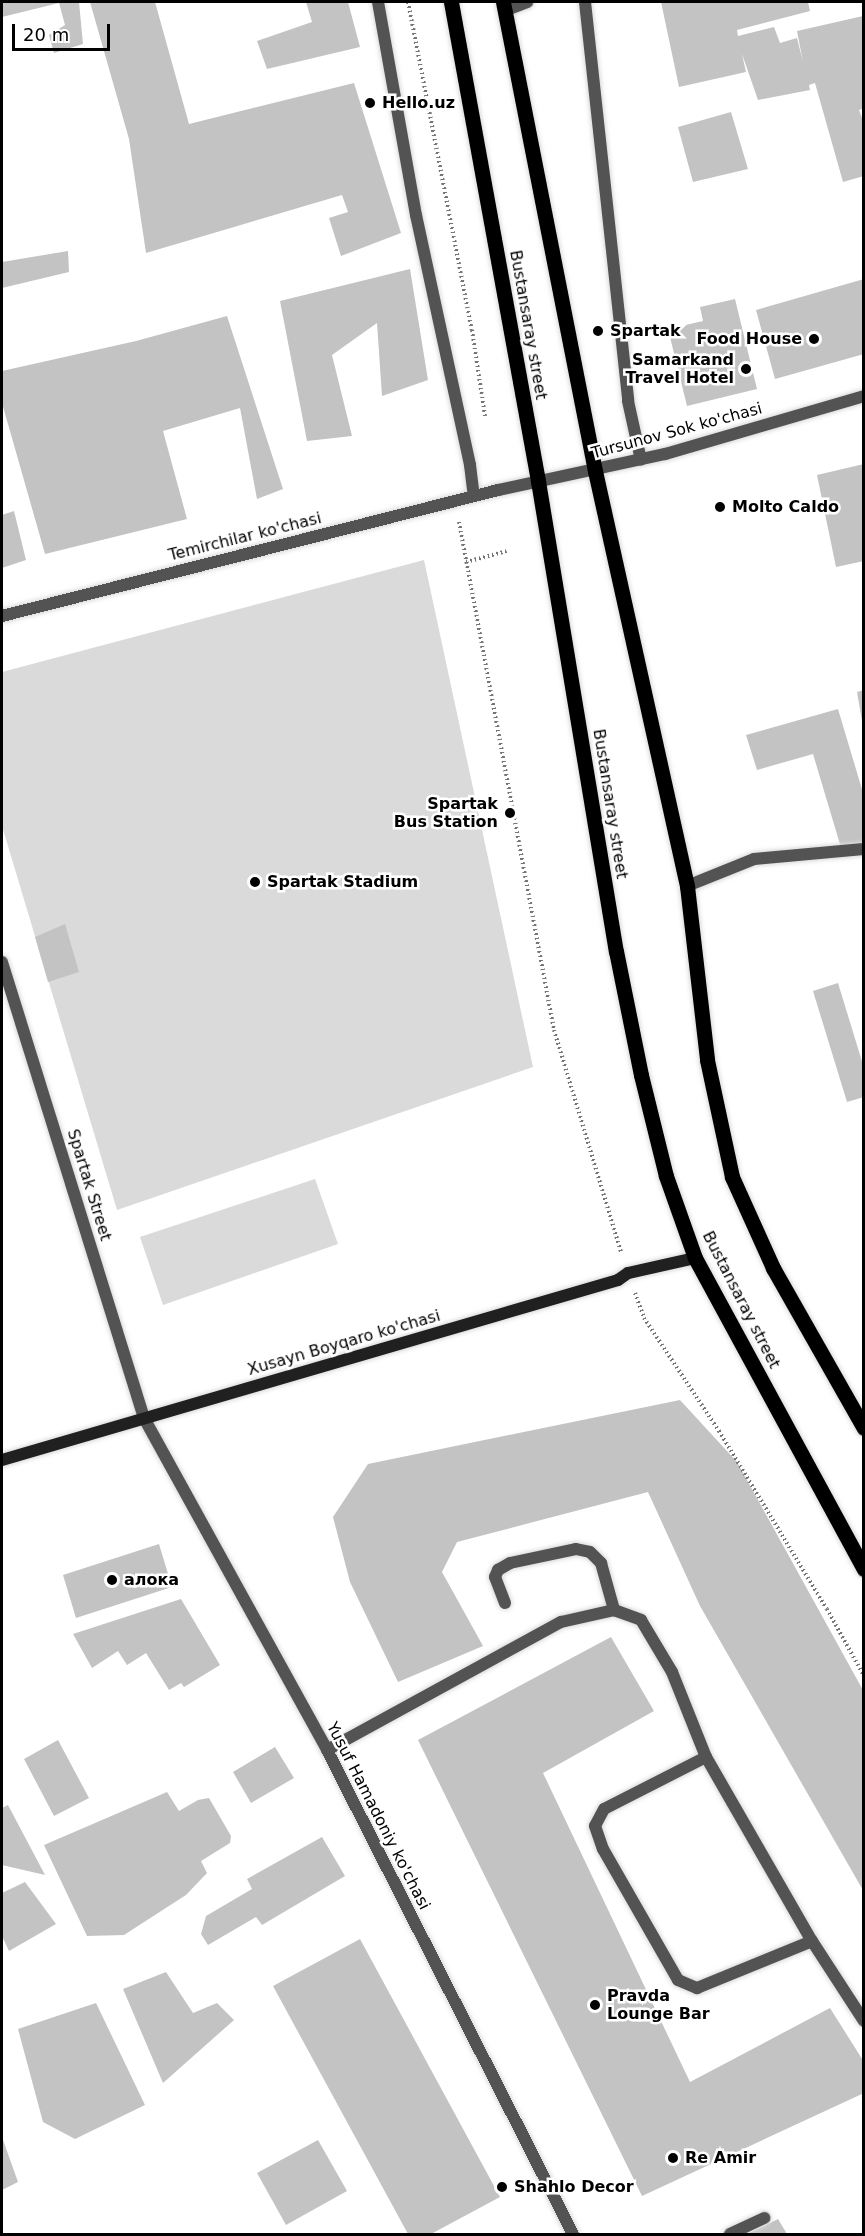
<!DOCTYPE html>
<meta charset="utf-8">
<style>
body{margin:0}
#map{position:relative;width:865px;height:2236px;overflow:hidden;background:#fff;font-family:"DejaVu Sans",sans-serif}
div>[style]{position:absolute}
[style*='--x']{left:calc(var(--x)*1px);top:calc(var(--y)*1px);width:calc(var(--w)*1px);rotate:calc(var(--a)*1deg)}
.green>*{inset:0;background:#dadada}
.building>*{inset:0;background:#c3c3c3}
.path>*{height:4px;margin-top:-2px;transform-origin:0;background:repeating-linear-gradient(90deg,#757575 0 1.5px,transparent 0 4.5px)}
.roads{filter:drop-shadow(0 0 2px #dbdbdb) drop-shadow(0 0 2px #dbdbdb)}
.service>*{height:12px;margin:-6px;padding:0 6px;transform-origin:6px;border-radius:6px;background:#535353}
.minor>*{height:12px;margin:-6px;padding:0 6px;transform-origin:6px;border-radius:6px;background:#535353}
.secondary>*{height:12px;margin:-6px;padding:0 6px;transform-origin:6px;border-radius:6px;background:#202020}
.primary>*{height:15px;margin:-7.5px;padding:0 7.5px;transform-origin:7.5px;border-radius:7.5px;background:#000}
.dots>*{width:16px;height:16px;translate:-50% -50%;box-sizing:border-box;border:3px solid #fff;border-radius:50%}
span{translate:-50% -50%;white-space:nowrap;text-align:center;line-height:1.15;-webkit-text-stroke:5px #fff;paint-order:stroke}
.poi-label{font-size:16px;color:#000;font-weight:700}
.left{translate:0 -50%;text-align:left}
.right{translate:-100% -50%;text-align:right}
.street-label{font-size:16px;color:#000}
.frame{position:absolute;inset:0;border:3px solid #000;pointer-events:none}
.scale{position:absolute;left:12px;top:24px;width:98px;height:27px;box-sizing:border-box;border:3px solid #000;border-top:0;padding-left:8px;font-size:18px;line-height:21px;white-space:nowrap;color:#000;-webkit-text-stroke:4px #fff;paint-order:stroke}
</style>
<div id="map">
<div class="green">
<div style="clip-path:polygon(424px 560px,533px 1067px,117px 1210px,2px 826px,2px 672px)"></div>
<div style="clip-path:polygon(315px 1179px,338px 1244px,163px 1305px,140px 1237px)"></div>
</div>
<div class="building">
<div style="clip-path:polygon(2px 2px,79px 2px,83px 44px,54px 53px,49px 35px,65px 25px,59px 3px,2px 17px)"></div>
<div style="clip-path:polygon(90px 2px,155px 2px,189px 124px,354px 83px,401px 233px,341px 256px,329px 218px,348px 212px,342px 195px,146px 253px,129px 139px)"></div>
<div style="clip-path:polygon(306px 2px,348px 2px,360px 47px,267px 69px,257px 41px,312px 22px)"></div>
<div style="clip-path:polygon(661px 2px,808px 2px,810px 11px,737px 30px,738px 36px,774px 27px,780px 43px,797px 38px,803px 62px,797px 31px,863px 16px,864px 108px,859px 110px,864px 123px,864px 176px,843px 182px,815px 83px,809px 85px,810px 90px,758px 100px,742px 54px,746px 72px,679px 87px)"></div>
<div style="clip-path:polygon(731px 112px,748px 169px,693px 182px,678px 127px)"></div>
<div style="clip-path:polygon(68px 251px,69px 272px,2px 288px,2px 262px)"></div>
<div style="clip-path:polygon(410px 269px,428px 380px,382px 396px,377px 323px,332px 355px,352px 436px,307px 441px,280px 301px)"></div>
<div style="clip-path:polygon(864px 279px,864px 354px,775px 379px,756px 310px)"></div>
<div style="clip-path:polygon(735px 299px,757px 389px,687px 406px,668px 329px,703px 321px,700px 307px)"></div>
<div style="clip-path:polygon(227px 316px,283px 489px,257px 499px,240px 408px,163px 431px,187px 519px,45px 554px,2px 403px,2px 371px,136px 341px)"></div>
<div style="clip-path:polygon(864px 464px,864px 561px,836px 567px,817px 475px)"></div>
<div style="clip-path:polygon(14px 511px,26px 560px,2px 568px,2px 515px)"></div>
<div style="clip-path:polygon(864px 690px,864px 721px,862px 721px,857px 692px)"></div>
<div style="clip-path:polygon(838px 709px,864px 796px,864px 845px,842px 851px,813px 754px,757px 770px,746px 735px)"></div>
<div style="clip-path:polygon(65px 924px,79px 972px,48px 982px,35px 937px)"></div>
<div style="clip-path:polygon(838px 983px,864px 1068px,864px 1097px,847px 1102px,813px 991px)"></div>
<div style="clip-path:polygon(680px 1400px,737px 1462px,864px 1692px,864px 1892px,700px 1606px,648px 1492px,457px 1542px,442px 1572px,483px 1646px,398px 1682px,350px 1582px,333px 1517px,368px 1464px)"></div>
<div style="clip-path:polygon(159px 1544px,172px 1587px,76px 1618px,63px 1575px)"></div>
<div style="clip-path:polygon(181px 1599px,220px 1665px,184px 1687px,181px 1683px,169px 1690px,146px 1653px,127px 1665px,118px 1651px,92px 1668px,73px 1634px)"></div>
<div style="clip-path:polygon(611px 1637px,654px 1711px,543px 1773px,690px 2082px,830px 2008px,864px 2062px,864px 2093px,642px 2196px,418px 1740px)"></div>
<div style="clip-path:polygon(58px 1740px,89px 1798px,54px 1816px,24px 1759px)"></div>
<div style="clip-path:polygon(275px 1747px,294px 1778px,251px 1803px,233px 1772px)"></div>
<div style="clip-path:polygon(167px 1792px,179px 1811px,198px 1800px,209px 1798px,231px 1836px,230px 1843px,201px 1861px,207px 1873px,186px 1895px,124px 1935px,87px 1936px,44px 1845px)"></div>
<div style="clip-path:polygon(8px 1805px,45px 1875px,2px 1865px,2px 1808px)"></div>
<div style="clip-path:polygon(322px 1837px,345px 1876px,262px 1925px,256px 1917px,208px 1945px,201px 1934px,206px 1916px,252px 1889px,247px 1879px)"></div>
<div style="clip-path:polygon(25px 1882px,56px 1924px,9px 1951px,2px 1936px,2px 1893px)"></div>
<div style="clip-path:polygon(360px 1939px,500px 2197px,431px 2234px,408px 2234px,273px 1986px)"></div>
<div style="clip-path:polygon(166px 1972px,193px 2013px,217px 2003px,234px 2020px,163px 2083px,123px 1989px)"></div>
<div style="clip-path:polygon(96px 2003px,145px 2105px,75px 2139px,43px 2122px,18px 2029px)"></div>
<div style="clip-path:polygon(2px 2137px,18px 2182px,2px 2190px)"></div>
<div style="clip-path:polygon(318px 2140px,347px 2191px,286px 2225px,257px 2173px)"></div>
<div style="clip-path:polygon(778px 2219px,787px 2234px,747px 2234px)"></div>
</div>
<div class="path">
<div style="--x:408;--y:2;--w:334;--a:79"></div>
<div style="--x:472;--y:330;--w:87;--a:81.4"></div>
<div style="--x:459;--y:522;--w:517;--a:79.41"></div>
<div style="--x:554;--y:1030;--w:232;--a:73.2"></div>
<div style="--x:466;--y:562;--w:42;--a:-15"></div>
<div style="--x:635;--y:1293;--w:27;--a:70"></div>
<div style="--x:644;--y:1318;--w:136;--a:56.4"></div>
<div style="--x:719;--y:1431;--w:208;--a:58.8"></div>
<div style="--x:827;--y:1609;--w:77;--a:61.1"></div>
</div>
<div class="roads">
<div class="service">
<div style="--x:378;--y:2;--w:216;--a:79.9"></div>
<div style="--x:416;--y:215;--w:256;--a:77.8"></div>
<div style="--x:470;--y:465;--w:31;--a:83"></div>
<div style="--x:585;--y:2;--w:401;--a:83.8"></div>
<div style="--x:628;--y:401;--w:60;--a:77.6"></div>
<div style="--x:504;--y:11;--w:25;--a:-21"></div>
<div style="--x:687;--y:886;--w:72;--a:-21.9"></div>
<div style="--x:754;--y:859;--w:110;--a:-5.2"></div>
<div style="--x:505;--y:1603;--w:28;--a:-111"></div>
<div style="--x:495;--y:1577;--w:8;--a:-67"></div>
<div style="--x:498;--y:1570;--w:14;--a:-30"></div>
<div style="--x:510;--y:1563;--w:67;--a:-12"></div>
<div style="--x:576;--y:1549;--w:14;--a:12"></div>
<div style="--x:590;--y:1552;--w:16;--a:45"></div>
<div style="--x:601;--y:1563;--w:49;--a:74.5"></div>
<div style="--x:327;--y:1750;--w:267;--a:-28.7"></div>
<div style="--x:561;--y:1622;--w:54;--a:-12.8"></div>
<div style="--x:614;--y:1610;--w:29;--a:20"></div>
<div style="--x:641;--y:1620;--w:61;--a:59.2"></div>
<div style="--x:672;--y:1672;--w:92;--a:68.2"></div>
<div style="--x:706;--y:1757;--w:212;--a:60.1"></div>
<div style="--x:812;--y:1941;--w:95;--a:57"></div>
<div style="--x:706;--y:1757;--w:114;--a:153"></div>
<div style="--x:604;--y:1809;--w:19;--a:118"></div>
<div style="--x:595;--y:1826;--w:24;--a:71"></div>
<div style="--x:603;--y:1849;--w:151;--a:60.2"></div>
<div style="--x:678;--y:1980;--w:21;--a:23"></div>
<div style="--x:697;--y:1988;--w:124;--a:-22.2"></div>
<div style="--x:730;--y:2234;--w:38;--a:-25"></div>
</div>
<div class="minor">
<div style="--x:2;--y:616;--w:512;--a:-14.25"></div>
<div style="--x:498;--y:490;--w:171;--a:-12.2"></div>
<div style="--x:665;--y:454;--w:207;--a:-16.2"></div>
<div style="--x:2;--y:962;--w:478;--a:72.7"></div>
<div style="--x:144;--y:1418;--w:379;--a:61.1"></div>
<div style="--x:327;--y:1750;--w:543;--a:63.06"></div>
</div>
<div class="secondary">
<div style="--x:2;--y:1460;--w:642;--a:-16.29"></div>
<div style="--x:618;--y:1280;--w:12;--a:-35"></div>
<div style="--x:628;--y:1273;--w:69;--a:-12.6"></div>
</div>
<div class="primary">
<div style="--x:451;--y:2;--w:487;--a:79.7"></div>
<div style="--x:538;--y:481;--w:476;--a:80.6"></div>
<div style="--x:616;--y:951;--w:126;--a:78.6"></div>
<div style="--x:641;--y:1075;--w:104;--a:76.1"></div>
<div style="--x:666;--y:1176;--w:87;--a:70.5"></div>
<div style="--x:695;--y:1258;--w:354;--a:61.5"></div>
<div style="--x:503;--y:2;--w:478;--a:78.9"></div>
<div style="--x:595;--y:471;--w:425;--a:77.5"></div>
<div style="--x:687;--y:886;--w:175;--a:83.4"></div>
<div style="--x:707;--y:1060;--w:120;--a:77.9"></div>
<div style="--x:732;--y:1177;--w:100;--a:65.7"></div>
<div style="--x:773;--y:1268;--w:184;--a:60.4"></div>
</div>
</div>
<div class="dots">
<div style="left:370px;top:103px;background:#000"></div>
<div style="left:598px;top:331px;background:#000"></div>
<div style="left:814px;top:339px;background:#000"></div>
<div style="left:746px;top:369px;background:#000"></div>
<div style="left:720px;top:507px;background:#000"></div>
<div style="left:510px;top:813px;background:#000"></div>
<div style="left:255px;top:882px;background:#000"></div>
<div style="left:112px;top:1580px;background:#000"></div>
<div style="left:595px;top:2005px;background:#000"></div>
<div style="left:673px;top:2158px;background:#000"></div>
<div style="left:502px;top:2187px;background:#000"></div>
</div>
<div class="poi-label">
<span class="left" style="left:382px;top:103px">Hello.uz</span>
<span class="left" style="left:610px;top:331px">Spartak</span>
<span class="right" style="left:802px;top:339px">Food House</span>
<span class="right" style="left:734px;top:369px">Samarkand<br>Travel Hotel</span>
<span class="left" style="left:732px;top:507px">Molto Caldo</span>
<span class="right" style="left:498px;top:813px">Spartak<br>Bus Station</span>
<span class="left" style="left:267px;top:882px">Spartak Stadium</span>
<span class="left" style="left:124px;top:1580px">алока</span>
<span class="left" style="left:607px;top:2005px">Pravda<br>Lounge Bar</span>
<span class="left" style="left:685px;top:2158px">Re Amir</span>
<span class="left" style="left:514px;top:2187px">Shahlo Decor</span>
</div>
<div class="street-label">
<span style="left:528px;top:325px;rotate:80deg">Bustansaray street</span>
<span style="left:677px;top:431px;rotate:-15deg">Tursunov Sok ko'chasi</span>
<span style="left:245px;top:537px;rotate:-14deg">Temirchilar ko'chasi</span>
<span style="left:610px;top:804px;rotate:81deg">Bustansaray street</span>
<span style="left:89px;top:1185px;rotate:73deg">Spartak Street</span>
<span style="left:741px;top:1300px;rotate:63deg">Bustansaray street</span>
<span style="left:344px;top:1343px;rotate:-16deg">Xusayn Boyqaro ko'chasi</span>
<span style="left:378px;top:1816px;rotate:63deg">Yusuf Hamadoniy ko'chasi</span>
</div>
<div class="frame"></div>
<div class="scale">20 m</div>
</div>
